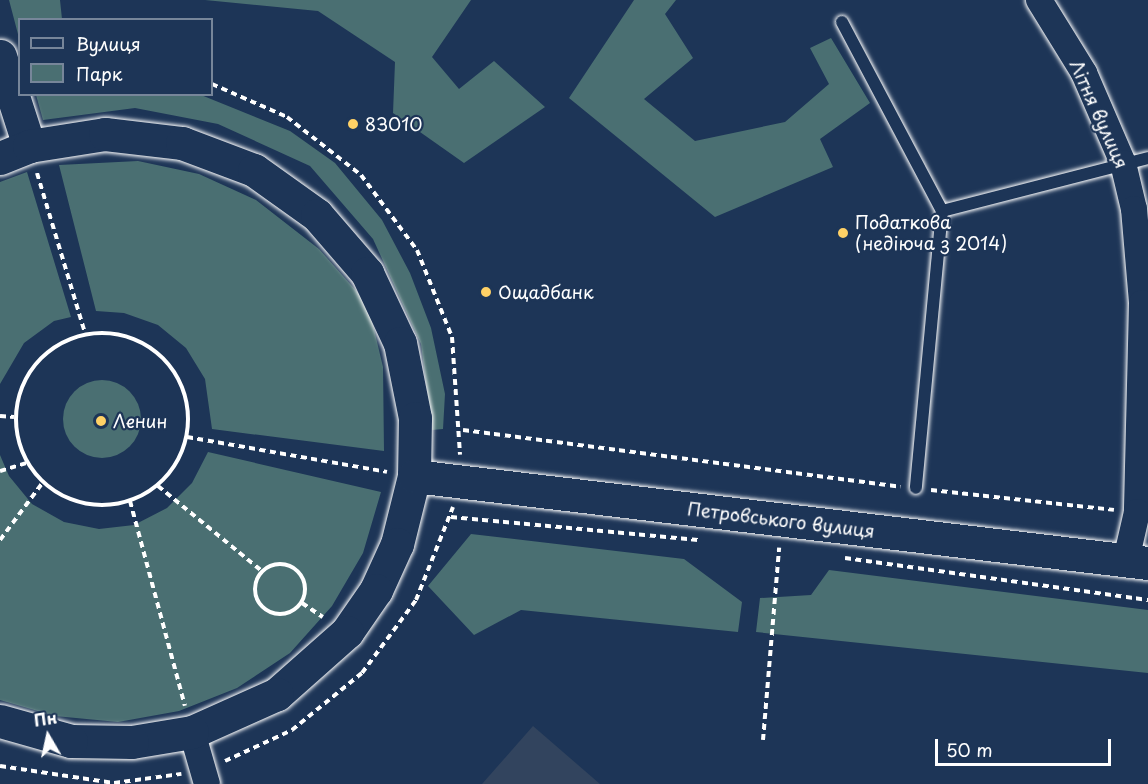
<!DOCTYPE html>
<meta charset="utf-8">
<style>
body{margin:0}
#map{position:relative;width:1148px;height:784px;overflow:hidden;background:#1d3557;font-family:"Playpen Sans",sans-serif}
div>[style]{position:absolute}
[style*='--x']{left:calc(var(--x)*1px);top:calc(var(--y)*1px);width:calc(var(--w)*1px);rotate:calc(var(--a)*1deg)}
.built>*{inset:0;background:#32445e}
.green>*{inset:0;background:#4a6f72}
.round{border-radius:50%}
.path>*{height:4px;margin-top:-2px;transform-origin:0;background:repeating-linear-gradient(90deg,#fff 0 6px,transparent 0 10.5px)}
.path>.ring{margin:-2px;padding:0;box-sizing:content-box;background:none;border:4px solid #fff;border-radius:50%}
.roads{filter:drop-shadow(0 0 2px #fff) drop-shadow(0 0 2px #fff)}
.service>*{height:12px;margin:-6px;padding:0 6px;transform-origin:6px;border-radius:6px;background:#1d3557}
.minor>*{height:26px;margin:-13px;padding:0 13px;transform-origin:13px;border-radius:13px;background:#1d3557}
.secondary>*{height:33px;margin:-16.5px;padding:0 16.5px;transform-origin:16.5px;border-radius:16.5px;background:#1d3557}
.dots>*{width:16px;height:16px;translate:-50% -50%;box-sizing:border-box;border:3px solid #1d3557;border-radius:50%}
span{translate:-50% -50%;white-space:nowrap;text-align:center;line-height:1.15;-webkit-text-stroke:4.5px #1d3557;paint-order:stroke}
.street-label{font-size:18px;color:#fff}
.poi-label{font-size:18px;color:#fff}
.left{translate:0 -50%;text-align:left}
.legend{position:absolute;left:18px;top:18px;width:195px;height:78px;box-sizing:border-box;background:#1d3557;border:2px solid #77869a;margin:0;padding:8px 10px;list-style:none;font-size:18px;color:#fff}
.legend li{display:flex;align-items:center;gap:12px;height:30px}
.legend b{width:30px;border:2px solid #77869a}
.north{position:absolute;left:18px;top:706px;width:60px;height:60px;-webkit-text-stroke:4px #1d3557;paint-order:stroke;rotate:351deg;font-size:16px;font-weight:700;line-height:24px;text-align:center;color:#fff}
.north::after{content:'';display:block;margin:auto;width:21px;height:27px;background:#fff;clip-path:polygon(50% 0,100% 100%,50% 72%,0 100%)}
.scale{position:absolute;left:935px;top:739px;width:176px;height:27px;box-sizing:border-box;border:3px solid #fff;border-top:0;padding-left:8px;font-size:18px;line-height:21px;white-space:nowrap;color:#fff;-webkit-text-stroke:4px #1d3557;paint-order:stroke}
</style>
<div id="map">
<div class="built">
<div style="clip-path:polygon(533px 726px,600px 784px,482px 784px)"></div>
</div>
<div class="green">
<div style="clip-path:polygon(9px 0,60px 0,62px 19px,20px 20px,19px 38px)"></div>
<div style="clip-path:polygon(205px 0,471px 0,432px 57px,459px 89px,494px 61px,545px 107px,464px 163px,393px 113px,395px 62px,318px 11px)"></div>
<div style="clip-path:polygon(634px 0,676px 0,665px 14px,693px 58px,644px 99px,695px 141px,785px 122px,829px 84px,810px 48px,831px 38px,870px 103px,820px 139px,833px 167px,715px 217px,569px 98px)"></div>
<div style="clip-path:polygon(36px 95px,201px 95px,290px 131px,335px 163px,382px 220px,410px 273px,431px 328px,445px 394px,443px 429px,432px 430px,421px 344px,373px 239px,310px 166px,218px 124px,135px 108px,43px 120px)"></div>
<div style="clip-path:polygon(138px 161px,199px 174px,256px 200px,319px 249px,368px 304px,383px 367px,384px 451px,212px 429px,205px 379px,186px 348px,158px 325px,124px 313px,96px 311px,59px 165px)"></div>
<div style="clip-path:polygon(27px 172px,71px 317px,54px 321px,24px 343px,0 384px,0 182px)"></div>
<div class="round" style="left:63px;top:380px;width:78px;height:78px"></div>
<div style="clip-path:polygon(208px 452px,381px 492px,363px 553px,332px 606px,290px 653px,237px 688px,179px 711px,118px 722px,55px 716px,0 700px,0 455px,9px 476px,32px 504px,64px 522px,99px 529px,134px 525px,167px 508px,192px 483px)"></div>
<div style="clip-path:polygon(471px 534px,684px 559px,742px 602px,738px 632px,521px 610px,474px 635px,428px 586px)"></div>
<div style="clip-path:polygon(829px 570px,1148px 610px,1148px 673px,756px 632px,760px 598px,811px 595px)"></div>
</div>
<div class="path">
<div style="--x:212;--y:84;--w:82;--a:23.7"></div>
<div style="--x:287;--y:117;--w:94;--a:38.1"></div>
<div style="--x:361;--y:175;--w:94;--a:53.3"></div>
<div style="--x:417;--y:250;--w:94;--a:68.1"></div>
<div style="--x:452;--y:337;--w:118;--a:86.1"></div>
<div style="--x:37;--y:173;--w:167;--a:73.3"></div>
<div class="ring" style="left:16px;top:333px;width:168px;height:168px"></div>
<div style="--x:0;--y:416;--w:14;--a:4"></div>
<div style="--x:463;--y:430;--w:441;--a:7.4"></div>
<div style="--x:187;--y:437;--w:203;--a:9.9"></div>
<div style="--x:0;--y:471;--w:28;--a:-17"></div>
<div style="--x:158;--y:486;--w:134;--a:39.3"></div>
<div style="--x:931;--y:490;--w:184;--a:6.2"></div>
<div style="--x:130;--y:501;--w:212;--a:75"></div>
<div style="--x:451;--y:517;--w:248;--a:5.3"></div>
<div style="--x:0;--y:540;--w:72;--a:-53.4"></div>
<div style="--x:845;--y:558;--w:306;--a:7.9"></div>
<div class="ring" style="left:255px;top:564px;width:46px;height:46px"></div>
<div style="--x:302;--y:603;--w:25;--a:34"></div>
<div style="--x:763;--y:740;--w:193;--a:-85.2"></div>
<div style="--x:225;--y:761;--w:74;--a:-24.8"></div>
<div style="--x:292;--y:730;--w:90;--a:-39.2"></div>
<div style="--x:362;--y:673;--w:91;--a:-53.5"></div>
<div style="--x:416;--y:600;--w:100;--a:-68.3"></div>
<div style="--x:0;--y:766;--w:115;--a:8.5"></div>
<div style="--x:114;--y:783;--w:68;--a:-7.7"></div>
</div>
<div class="roads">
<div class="service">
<div style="--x:842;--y:22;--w:214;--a:62.1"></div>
<div style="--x:942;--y:211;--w:278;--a:95.4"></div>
<div style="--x:942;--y:211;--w:213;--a:-14.4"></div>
</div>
<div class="minor">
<div style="--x:1039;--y:0;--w:86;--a:58.3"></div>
<div style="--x:1084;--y:73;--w:98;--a:66.6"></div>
<div style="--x:1123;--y:163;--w:47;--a:76.6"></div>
<div style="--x:1134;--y:209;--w:94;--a:85.1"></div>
<div style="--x:1142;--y:303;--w:209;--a:91.4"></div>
<div style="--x:1137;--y:512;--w:49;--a:102.9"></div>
<div style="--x:192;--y:732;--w:54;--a:73.9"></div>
</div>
<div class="secondary">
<div style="--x:0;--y:56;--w:95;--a:72.1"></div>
<div style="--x:0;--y:158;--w:31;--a:-22"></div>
<div style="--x:29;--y:146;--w:77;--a:-9"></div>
<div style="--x:105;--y:134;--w:78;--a:6.7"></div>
<div style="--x:182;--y:143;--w:77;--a:20.6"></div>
<div style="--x:254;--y:170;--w:77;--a:35.5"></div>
<div style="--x:317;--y:215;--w:77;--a:49.2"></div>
<div style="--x:367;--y:273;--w:77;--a:64.8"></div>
<div style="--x:400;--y:343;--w:76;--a:78.7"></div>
<div style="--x:415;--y:418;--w:58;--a:91"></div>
<div style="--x:414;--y:476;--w:70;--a:104"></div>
<div style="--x:397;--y:544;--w:51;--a:114.5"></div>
<div style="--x:376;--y:590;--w:51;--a:124.6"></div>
<div style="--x:347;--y:632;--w:94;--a:138.5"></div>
<div style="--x:277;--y:694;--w:93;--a:155.9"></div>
<div style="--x:192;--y:732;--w:61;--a:170.5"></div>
<div style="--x:132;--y:742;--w:61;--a:-179.1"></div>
<div style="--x:71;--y:741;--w:74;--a:-164.3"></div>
<div style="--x:414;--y:476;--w:739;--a:6.76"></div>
</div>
</div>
<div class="dots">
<div style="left:353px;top:124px;background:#ffd166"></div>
<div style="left:843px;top:233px;background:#ffd166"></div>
<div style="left:486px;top:292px;background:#ffd166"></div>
<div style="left:101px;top:421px;background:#ffd166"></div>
</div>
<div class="street-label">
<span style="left:1099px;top:114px;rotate:66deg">Літня вулиця</span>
<span style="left:781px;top:520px;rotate:7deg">Петровського вулиця</span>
</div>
<div class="poi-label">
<span class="left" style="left:365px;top:124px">83010</span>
<span class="left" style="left:855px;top:233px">Податкова<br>(недіюча з 2014)</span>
<span class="left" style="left:498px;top:292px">Ощадбанк</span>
<span class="left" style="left:113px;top:421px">Ленин</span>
</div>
<ul class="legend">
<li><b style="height:8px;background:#1d3557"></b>Вулиця</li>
<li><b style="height:16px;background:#4a6f72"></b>Парк</li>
</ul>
<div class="north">Пн</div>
<div class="scale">50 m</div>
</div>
